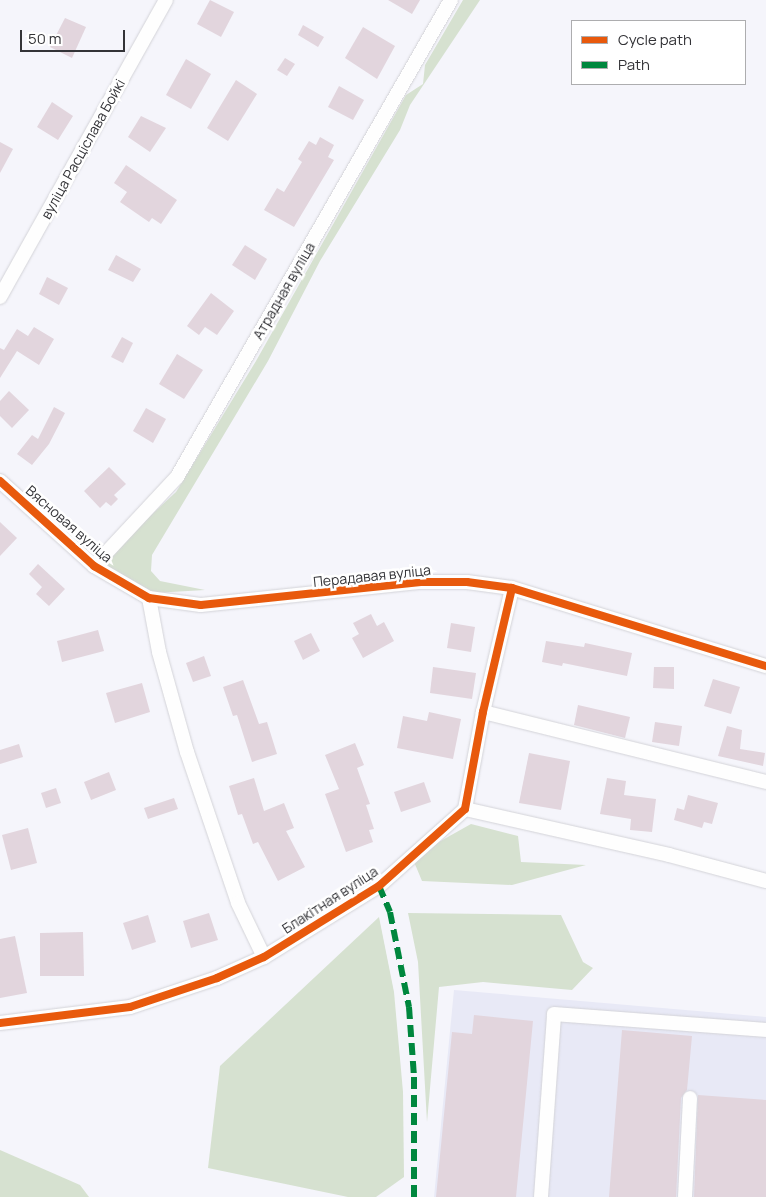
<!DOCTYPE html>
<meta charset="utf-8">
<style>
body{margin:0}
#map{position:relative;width:766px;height:1197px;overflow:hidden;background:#f5f5fb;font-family:Manrope,sans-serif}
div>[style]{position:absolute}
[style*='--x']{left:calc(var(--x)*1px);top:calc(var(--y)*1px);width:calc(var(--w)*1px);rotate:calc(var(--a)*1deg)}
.built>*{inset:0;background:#e8e9f6}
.green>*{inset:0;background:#d6e1d0}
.building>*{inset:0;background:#e2d5dd}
.roads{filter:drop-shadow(0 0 1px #d3d3d8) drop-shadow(0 0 1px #d3d3d8)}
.minor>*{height:14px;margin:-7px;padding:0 7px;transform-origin:7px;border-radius:7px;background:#fefefe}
.quiet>*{height:6px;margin-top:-3px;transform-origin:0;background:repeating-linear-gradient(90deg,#00873e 0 12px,transparent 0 18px)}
.cycleway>*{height:8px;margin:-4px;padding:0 4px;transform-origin:4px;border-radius:4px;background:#e8590c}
span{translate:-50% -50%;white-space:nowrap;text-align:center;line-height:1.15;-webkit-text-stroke:5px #fff;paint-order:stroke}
.street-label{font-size:14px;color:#333337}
.legend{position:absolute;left:571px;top:20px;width:175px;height:65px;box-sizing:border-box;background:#fff;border:1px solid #adadaf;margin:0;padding:6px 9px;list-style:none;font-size:15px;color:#333337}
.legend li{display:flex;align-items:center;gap:10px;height:25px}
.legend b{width:25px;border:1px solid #adadaf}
.scale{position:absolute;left:20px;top:30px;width:105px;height:22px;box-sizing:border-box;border:2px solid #333337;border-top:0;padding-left:6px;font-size:15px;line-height:18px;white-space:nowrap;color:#333337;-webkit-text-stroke:4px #fff;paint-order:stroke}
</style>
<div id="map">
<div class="built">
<div style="clip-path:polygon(454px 990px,766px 1017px,766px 1197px,434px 1197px)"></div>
</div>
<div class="green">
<div style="clip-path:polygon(463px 0,480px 0,410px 105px,400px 130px,320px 261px,268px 361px,152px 555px,151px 571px,160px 581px,205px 590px,154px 593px,111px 570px,108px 565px,111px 552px,176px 492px,256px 361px,406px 95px,423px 84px,425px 65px)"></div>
<div style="clip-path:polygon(471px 824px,518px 836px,521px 862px,586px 865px,512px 885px,422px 881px,412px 857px)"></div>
<div style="clip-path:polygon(408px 913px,561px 915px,583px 962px,593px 968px,572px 990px,483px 982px,439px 987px,427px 1122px,418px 962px)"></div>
<div style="clip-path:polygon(379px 917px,394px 992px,403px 1092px,404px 1177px,376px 1197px,348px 1197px,208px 1168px,220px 1066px)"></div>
<div style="clip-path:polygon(0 1150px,80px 1185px,89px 1197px,0 1197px)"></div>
</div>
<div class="building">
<div style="clip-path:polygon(210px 0,234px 12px,221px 37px,197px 24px)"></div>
<div style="clip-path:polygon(388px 0,420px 0,412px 14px)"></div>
<div style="clip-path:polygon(65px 18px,86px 27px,72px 58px,50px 47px)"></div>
<div style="clip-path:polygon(303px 25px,324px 37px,318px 47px,298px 35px)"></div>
<div style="clip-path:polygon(363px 27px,395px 46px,377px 79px,345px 58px)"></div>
<div style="clip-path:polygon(285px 58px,295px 64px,287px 76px,277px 70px)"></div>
<div style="clip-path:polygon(186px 59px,211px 74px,191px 109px,166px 95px)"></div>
<div style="clip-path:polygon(236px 80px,257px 94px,228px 141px,207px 128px)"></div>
<div style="clip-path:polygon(339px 86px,364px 100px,353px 120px,328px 107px)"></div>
<div style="clip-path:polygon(52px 102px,73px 116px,58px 140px,37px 127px)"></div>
<div style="clip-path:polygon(141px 116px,166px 128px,150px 152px,128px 137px)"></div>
<div style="clip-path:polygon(320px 137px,334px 145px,328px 157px,334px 160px,294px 227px,264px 210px,277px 188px,284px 192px,302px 162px,298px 159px,309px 141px,316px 145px)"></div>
<div style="clip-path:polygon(0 142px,13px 149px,0 173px)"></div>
<div style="clip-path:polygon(126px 165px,177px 200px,161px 224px,152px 218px,149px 222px,120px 202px,127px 192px,114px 183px)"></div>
<div style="clip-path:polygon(245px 245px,267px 259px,255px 280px,232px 265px)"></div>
<div style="clip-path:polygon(116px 255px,141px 269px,133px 282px,108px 270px)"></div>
<div style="clip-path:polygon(47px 277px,68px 288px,59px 305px,39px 294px)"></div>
<div style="clip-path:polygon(211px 293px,234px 311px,217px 335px,205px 327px,199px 335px,187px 326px)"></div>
<div style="clip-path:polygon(34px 327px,54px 339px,39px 365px,17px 351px,0 378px,0 348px,4px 350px,17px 329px,28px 336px)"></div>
<div style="clip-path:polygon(122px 337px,133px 343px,123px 363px,111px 357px)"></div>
<div style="clip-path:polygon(177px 354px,203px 370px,184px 399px,159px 384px)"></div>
<div style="clip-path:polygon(9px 391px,29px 410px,12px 428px,0 416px,0 401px)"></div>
<div style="clip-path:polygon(54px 407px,65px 413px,49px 444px,32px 465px,17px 454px,32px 435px,38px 439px)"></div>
<div style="clip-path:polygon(146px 408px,166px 419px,153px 443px,133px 431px)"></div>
<div style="clip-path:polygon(109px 467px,126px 484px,114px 495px,118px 499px,111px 506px,106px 502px,100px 508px,84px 491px)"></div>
<div style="clip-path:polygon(0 522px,17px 538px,0 556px)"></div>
<div style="clip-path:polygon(38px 564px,65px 589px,49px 606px,36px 594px,42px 587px,29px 574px)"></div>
<div style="clip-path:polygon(371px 614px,377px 626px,384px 622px,394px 641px,363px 658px,352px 638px,359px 634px,353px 623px)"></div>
<div style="clip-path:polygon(451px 623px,475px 627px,471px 652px,447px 648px)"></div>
<div style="clip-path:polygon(98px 630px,104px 651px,62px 662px,57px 641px)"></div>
<div style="clip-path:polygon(311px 633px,320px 651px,303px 660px,294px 641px)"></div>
<div style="clip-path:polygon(546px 641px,584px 647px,585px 643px,632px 653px,627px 676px,563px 663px,562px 666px,542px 662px)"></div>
<div style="clip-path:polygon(204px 656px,211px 676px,193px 682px,186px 663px)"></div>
<div style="clip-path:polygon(433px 667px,476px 673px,472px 699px,430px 693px)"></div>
<div style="clip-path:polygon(654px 667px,674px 667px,674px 689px,653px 688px)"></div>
<div style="clip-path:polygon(713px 679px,740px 687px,731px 714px,704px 706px)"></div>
<div style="clip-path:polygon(243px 680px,259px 724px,267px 722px,277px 754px,252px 762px,237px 715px,233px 716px,223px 687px)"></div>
<div style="clip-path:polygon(142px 683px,150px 712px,115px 723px,106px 693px)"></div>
<div style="clip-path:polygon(578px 705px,630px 717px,625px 738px,574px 725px)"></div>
<div style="clip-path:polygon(429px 712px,461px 719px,453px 759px,397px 748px,403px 716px,427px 721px)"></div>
<div style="clip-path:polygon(655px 722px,682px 726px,679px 746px,652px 742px)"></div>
<div style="clip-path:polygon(727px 726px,742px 730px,740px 749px,765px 753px,763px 766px,718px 756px)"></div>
<div style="clip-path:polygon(355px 743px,364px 765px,357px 768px,370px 804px,366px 805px,374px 829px,369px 830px,373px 842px,346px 852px,325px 794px,339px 789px,325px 755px)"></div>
<div style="clip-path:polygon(19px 744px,23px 757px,0 764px,0 750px)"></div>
<div style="clip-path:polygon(529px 753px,570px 761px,561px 810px,519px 803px)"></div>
<div style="clip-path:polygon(109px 772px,116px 790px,91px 800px,84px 782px)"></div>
<div style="clip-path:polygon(254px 778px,264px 811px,284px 803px,294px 828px,286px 831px,305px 867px,278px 881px,258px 842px,253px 844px,242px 814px,238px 815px,229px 786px)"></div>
<div style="clip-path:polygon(607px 778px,626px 781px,624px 795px,656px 799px,652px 832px,630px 830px,631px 819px,600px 814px)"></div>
<div style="clip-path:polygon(424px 782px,431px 802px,401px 812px,394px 792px)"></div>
<div style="clip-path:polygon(56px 788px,61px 803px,46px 808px,41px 793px)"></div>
<div style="clip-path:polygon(688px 795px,718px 803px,712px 824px,704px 822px,702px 828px,674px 820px,677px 808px,684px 810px)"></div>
<div style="clip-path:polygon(174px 798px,178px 809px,148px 819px,144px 808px)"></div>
<div style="clip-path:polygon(28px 828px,37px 863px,11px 870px,2px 835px)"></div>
<div style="clip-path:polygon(209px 913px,218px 940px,191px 948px,183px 921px)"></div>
<div style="clip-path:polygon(148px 915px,156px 942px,132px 950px,123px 923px)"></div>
<div style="clip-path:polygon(83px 932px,84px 976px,40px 976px,40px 933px)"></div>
<div style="clip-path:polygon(15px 936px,27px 993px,0 998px,0 939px)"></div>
<div style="clip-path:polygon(474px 1015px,533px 1021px,516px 1197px,436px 1197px,452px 1032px,472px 1034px)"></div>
<div style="clip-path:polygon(622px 1030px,692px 1036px,687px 1090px,681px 1098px,676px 1197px,609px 1197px)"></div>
<div style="clip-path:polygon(698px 1095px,766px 1100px,766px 1197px,694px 1197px)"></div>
</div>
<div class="roads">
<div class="minor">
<div style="--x:0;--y:297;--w:340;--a:-60.8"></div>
<div style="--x:0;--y:481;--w:127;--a:42.1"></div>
<div style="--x:94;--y:566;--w:64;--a:30.2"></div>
<div style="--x:149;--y:598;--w:52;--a:7.7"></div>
<div style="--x:201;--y:605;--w:221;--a:-6"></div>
<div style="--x:421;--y:582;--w:46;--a:0"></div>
<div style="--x:467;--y:582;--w:45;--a:7.6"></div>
<div style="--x:512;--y:588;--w:266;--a:17.1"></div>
<div style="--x:94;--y:566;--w:122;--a:-47"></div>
<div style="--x:177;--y:477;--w:550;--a:-60.13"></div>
<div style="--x:149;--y:598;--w:55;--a:79.5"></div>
<div style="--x:159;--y:652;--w:104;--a:74.4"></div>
<div style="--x:187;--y:752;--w:159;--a:71.3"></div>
<div style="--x:238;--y:903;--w:60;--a:64.3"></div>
<div style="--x:483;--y:712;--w:292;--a:13.9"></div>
<div style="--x:465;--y:809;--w:209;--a:12.7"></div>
<div style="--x:669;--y:855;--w:100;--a:15"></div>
<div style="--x:0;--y:1023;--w:131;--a:-7"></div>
<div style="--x:130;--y:1007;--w:92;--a:-18.4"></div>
<div style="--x:217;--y:978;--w:51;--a:-24.1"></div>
<div style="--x:264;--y:957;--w:135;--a:-31.7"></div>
<div style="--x:379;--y:886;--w:115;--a:-41.8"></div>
<div style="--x:465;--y:809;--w:99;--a:-79.5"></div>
<div style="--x:483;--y:712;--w:127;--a:-76.8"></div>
<div style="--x:541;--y:1197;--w:183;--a:-85.9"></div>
<div style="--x:554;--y:1014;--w:213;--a:4.3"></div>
<div style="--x:685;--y:1197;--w:99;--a:-87.1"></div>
</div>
</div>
<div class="quiet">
<div style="--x:379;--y:886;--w:28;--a:67"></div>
<div style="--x:390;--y:912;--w:97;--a:78.7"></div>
<div style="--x:409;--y:1007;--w:70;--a:85.9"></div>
<div style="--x:414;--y:1077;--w:120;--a:90"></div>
</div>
<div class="cycleway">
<div style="--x:0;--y:481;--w:127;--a:42.1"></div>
<div style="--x:94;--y:566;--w:64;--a:30.2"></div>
<div style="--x:149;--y:598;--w:52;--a:7.7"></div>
<div style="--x:201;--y:605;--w:221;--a:-6"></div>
<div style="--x:421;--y:582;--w:46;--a:0"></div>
<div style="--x:467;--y:582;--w:45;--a:7.6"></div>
<div style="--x:512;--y:588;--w:266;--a:17.1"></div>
<div style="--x:0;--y:1023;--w:131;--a:-7"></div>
<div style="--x:130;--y:1007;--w:92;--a:-18.4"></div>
<div style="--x:217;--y:978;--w:51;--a:-24.1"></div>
<div style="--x:264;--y:957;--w:135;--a:-31.7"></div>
<div style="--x:379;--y:886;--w:115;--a:-41.8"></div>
<div style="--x:465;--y:809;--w:99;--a:-79.5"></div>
<div style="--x:483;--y:712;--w:127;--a:-76.8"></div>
</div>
<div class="street-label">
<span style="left:83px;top:149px;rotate:-61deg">вуліца Расціслава Бойкі</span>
<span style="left:284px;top:291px;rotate:-60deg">Атрадная вуліца</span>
<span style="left:69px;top:524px;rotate:41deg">Вясновая вуліца</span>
<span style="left:372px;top:576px;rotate:-6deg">Перадавая вуліца</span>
<span style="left:330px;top:900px;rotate:-33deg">Блакітная вуліца</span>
</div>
<ul class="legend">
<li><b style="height:6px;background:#e8590c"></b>Cycle path</li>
<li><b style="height:6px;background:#00873e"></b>Path</li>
</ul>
<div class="scale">50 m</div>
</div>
